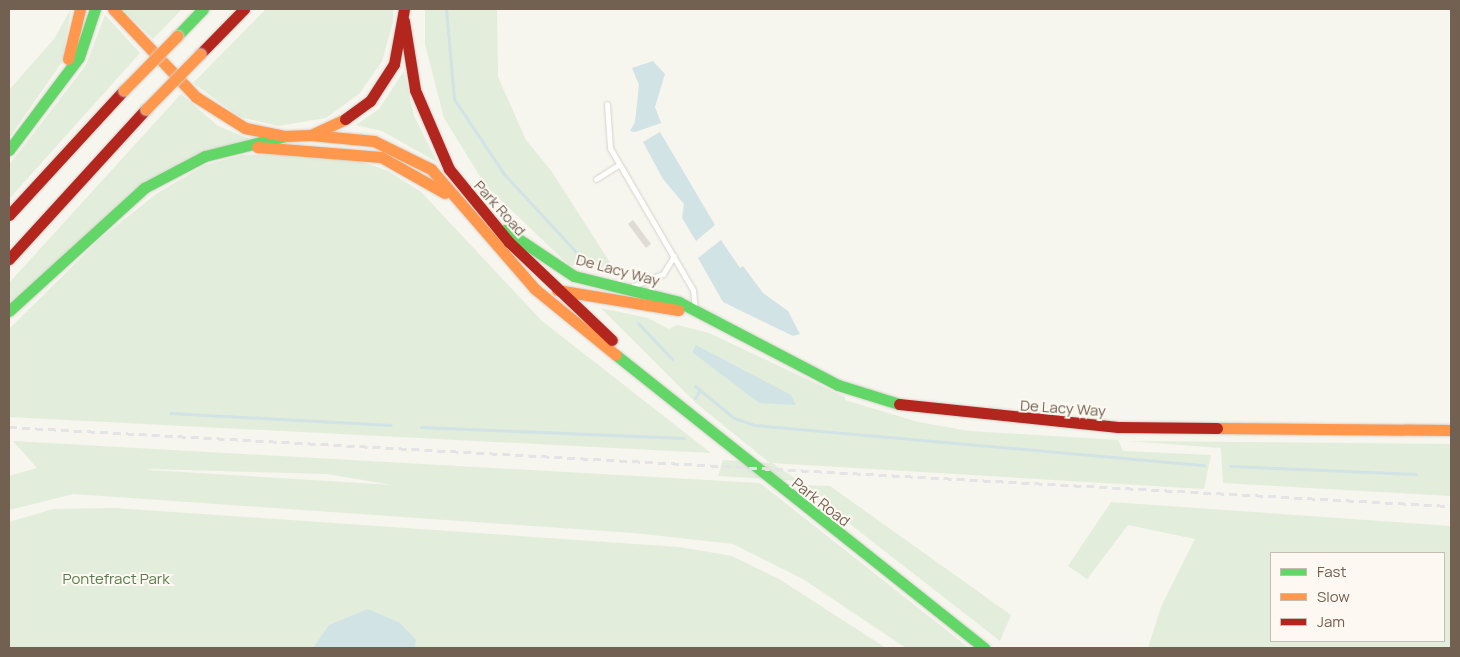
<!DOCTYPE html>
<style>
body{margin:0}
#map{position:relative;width:1460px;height:657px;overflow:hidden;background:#f6f5ee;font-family:Manrope,sans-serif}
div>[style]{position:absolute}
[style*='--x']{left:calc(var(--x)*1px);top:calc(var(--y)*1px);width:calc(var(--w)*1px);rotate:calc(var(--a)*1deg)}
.green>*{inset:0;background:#e3eddb}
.water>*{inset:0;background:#d2e3e6}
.stream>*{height:3px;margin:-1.5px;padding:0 1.5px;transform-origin:1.5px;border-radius:1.5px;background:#d2e3e6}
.building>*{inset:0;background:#e0dbd4}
.roads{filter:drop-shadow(0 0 1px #d6d2cc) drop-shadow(0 0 1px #d6d2cc)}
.lane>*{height:5px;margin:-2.5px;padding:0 2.5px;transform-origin:2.5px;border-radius:2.5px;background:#fefefc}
.fast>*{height:11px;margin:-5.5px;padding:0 5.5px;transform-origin:5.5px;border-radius:5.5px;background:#63d668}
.slow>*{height:11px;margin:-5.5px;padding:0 5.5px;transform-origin:5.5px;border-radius:5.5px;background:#ff974d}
.jam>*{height:11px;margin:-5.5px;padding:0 5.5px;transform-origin:5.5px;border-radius:5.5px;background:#b3261e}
.rail>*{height:3px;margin-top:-1.5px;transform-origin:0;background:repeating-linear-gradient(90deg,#e5e3e6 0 8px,transparent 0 13px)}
.bridges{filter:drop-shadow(0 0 1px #d7d2cc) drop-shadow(0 0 1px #d7d2cc)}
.slow-bridge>*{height:11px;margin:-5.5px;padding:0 5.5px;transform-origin:5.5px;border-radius:5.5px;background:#ff974d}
span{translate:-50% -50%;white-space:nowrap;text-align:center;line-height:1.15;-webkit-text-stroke:4px #fdf9f2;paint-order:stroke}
.street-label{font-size:15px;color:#726051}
.park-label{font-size:15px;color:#587c4e}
.frame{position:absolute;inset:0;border:10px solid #726051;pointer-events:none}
.legend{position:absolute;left:1270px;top:552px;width:175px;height:90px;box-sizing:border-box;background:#fdf9f2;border:1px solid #c5bcb2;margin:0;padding:6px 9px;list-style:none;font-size:15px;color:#726051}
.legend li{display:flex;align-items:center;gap:10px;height:25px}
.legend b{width:25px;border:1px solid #c5bcb2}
</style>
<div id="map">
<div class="green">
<div style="clip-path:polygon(71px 9px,62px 62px,9px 138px,9px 90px,54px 39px)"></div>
<div style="clip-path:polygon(122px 9px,182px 9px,153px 39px)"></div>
<div style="clip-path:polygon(266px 9px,393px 9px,393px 22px,382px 61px,360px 93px,326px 118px,278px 126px,240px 117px,193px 83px)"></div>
<div style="clip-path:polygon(425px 9px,497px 9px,498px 77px,526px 140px,552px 172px,616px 272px,569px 265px,486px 186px,444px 118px,425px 44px)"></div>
<div style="clip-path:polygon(105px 15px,140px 53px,9px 199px,9px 165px,86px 65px)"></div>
<div style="clip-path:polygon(404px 71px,414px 116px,437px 162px,382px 131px,356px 125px,379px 109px)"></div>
<div style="clip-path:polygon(181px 94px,218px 126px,250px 139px,188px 158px,9px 303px,9px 283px)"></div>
<div style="clip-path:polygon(340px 154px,388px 171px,421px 192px,542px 321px,711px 453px,9px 417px,9px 329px,101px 238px,156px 194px,205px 165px,242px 155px)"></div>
<div style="clip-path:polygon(evenodd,601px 308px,648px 318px,669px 329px,677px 325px,709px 333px,845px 397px,845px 400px,918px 422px,969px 431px,1118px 440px,1123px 451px,1211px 455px,1204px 489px,772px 463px,799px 481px,718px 476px,723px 460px,770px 463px,696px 403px,601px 308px,706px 359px,780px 393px,786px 395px,759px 403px,706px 359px)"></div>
<div style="clip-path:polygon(evenodd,13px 441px,760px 483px,969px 648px,906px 648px,803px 579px,733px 544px,634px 533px,73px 494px,9px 510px,9px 476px,37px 468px,13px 441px,148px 469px,327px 474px,393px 485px,149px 470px,148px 469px)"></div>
<div style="clip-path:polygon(1129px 441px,1451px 444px,1451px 496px,1223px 483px,1221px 448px)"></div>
<div style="clip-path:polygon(800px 485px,830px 486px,1011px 615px,1000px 641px)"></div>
<div style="clip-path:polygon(evenodd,1111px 502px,1451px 526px,1451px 648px,1148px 648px,1161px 607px,1195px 539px,1128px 525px,1087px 579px,1068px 566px,1111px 502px,1271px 553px,1444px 553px,1444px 641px,1271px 641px,1271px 553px)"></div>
<div style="clip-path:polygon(115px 508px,679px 547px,732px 556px,779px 579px,886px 648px,9px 648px,9px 522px,53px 509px)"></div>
</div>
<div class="water">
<div style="clip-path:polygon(653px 61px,665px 74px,655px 107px,661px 123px,635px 132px,630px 131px,635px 122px,639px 85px,632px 68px)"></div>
<div style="clip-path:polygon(660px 132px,715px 225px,696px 241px,682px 218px,684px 204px,663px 179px,643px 142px)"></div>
<div style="clip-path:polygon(721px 240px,740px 268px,743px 266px,763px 293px,788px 311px,800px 334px,793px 336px,723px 302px,698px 258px)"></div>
<div style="clip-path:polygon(696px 345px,791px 395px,796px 405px,759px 403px,692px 352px)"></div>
<div style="clip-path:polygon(368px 609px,400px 623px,416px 640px,415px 648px,313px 648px,329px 625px)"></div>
</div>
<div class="stream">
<div style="--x:446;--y:9;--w:90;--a:84.9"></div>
<div style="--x:454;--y:99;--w:90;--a:56.3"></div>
<div style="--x:504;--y:174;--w:125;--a:47.3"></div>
<div style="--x:638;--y:323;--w:50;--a:46.6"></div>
<div style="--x:695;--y:386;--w:50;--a:39.4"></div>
<div style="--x:734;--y:418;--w:21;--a:19"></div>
<div style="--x:754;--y:425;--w:452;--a:5.1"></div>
<div style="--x:695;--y:398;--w:9;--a:-58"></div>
<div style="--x:170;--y:413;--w:221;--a:3.1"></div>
<div style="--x:421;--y:427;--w:263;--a:2.4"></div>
<div style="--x:1230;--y:466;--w:186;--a:2.5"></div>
</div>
<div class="building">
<div style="clip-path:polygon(633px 220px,651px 244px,646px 248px,628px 224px)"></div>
</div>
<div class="roads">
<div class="lane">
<div style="--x:607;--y:104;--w:44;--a:86.1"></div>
<div style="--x:610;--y:148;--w:164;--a:59.7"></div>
<div style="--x:693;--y:290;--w:20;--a:84"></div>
<div style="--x:596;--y:179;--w:26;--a:-32"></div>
<div style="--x:633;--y:286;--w:32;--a:-22"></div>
<div style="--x:663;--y:274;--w:21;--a:-59"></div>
</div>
<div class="fast">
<div style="--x:177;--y:36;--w:37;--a:-46"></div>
<div style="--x:9;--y:150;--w:116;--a:-53"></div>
<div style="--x:79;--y:57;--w:51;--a:-71.6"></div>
<div style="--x:505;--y:230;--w:83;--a:33.7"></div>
<div style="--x:574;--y:276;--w:108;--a:13.9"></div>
<div style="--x:679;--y:302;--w:179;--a:27.6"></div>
<div style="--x:838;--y:385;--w:64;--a:17.3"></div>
<div style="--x:9;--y:311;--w:183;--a:-42.3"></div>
<div style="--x:144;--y:188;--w:69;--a:-27.7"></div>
<div style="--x:205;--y:156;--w:82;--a:-14"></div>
<div style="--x:616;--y:355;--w:471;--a:38.5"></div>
</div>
<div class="slow">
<div style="--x:113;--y:9;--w:121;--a:46.7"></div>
<div style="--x:196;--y:97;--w:58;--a:32.3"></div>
<div style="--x:245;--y:128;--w:41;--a:11.3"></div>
<div style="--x:285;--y:136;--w:26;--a:-2"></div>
<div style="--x:311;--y:135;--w:38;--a:-25"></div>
<div style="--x:68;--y:59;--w:51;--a:-76.5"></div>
<div style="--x:311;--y:135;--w:63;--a:5.4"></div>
<div style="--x:374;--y:141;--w:64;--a:26.2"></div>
<div style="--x:431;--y:169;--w:159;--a:49.1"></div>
<div style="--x:535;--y:289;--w:104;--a:39.2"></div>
<div style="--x:257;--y:147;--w:124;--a:4.6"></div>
<div style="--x:381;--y:157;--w:73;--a:29.4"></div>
<div style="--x:557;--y:290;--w:123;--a:9.4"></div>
<div style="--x:1217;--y:428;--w:234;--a:0.5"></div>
</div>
<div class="jam">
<div style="--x:404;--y:21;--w:70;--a:80.9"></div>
<div style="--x:415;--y:90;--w:86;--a:66.7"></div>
<div style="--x:449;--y:169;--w:94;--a:50.6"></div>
<div style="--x:509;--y:242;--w:142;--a:43.6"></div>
<div style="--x:200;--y:54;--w:63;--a:-45.6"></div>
<div style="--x:345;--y:119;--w:31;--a:-36"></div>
<div style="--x:370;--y:101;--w:44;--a:-57"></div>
<div style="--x:394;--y:64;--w:56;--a:-79.7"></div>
<div style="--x:9;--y:215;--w:170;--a:-47.4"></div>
<div style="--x:9;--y:259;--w:203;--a:-47.6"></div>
<div style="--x:899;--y:404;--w:220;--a:6"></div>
<div style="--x:1118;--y:427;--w:99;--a:0.6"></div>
</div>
</div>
<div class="rail">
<div style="--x:9;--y:427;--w:1444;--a:3.14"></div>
</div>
<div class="bridges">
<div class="slow-bridge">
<div style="--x:124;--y:90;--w:76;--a:-45.5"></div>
<div style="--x:146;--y:109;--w:77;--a:-45.5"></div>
</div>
</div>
<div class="street-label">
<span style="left:500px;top:208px;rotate:48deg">Park Road</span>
<span style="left:618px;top:270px;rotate:15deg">De Lacy Way</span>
<span style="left:1063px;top:408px;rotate:4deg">De Lacy Way</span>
<span style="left:821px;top:502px;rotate:38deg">Park Road</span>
</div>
<div class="park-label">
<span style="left:116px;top:579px">Pontefract Park</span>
</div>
<div class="frame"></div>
<ul class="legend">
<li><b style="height:6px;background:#63d668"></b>Fast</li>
<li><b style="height:6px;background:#ff974d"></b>Slow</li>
<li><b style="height:6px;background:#b3261e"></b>Jam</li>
</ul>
</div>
